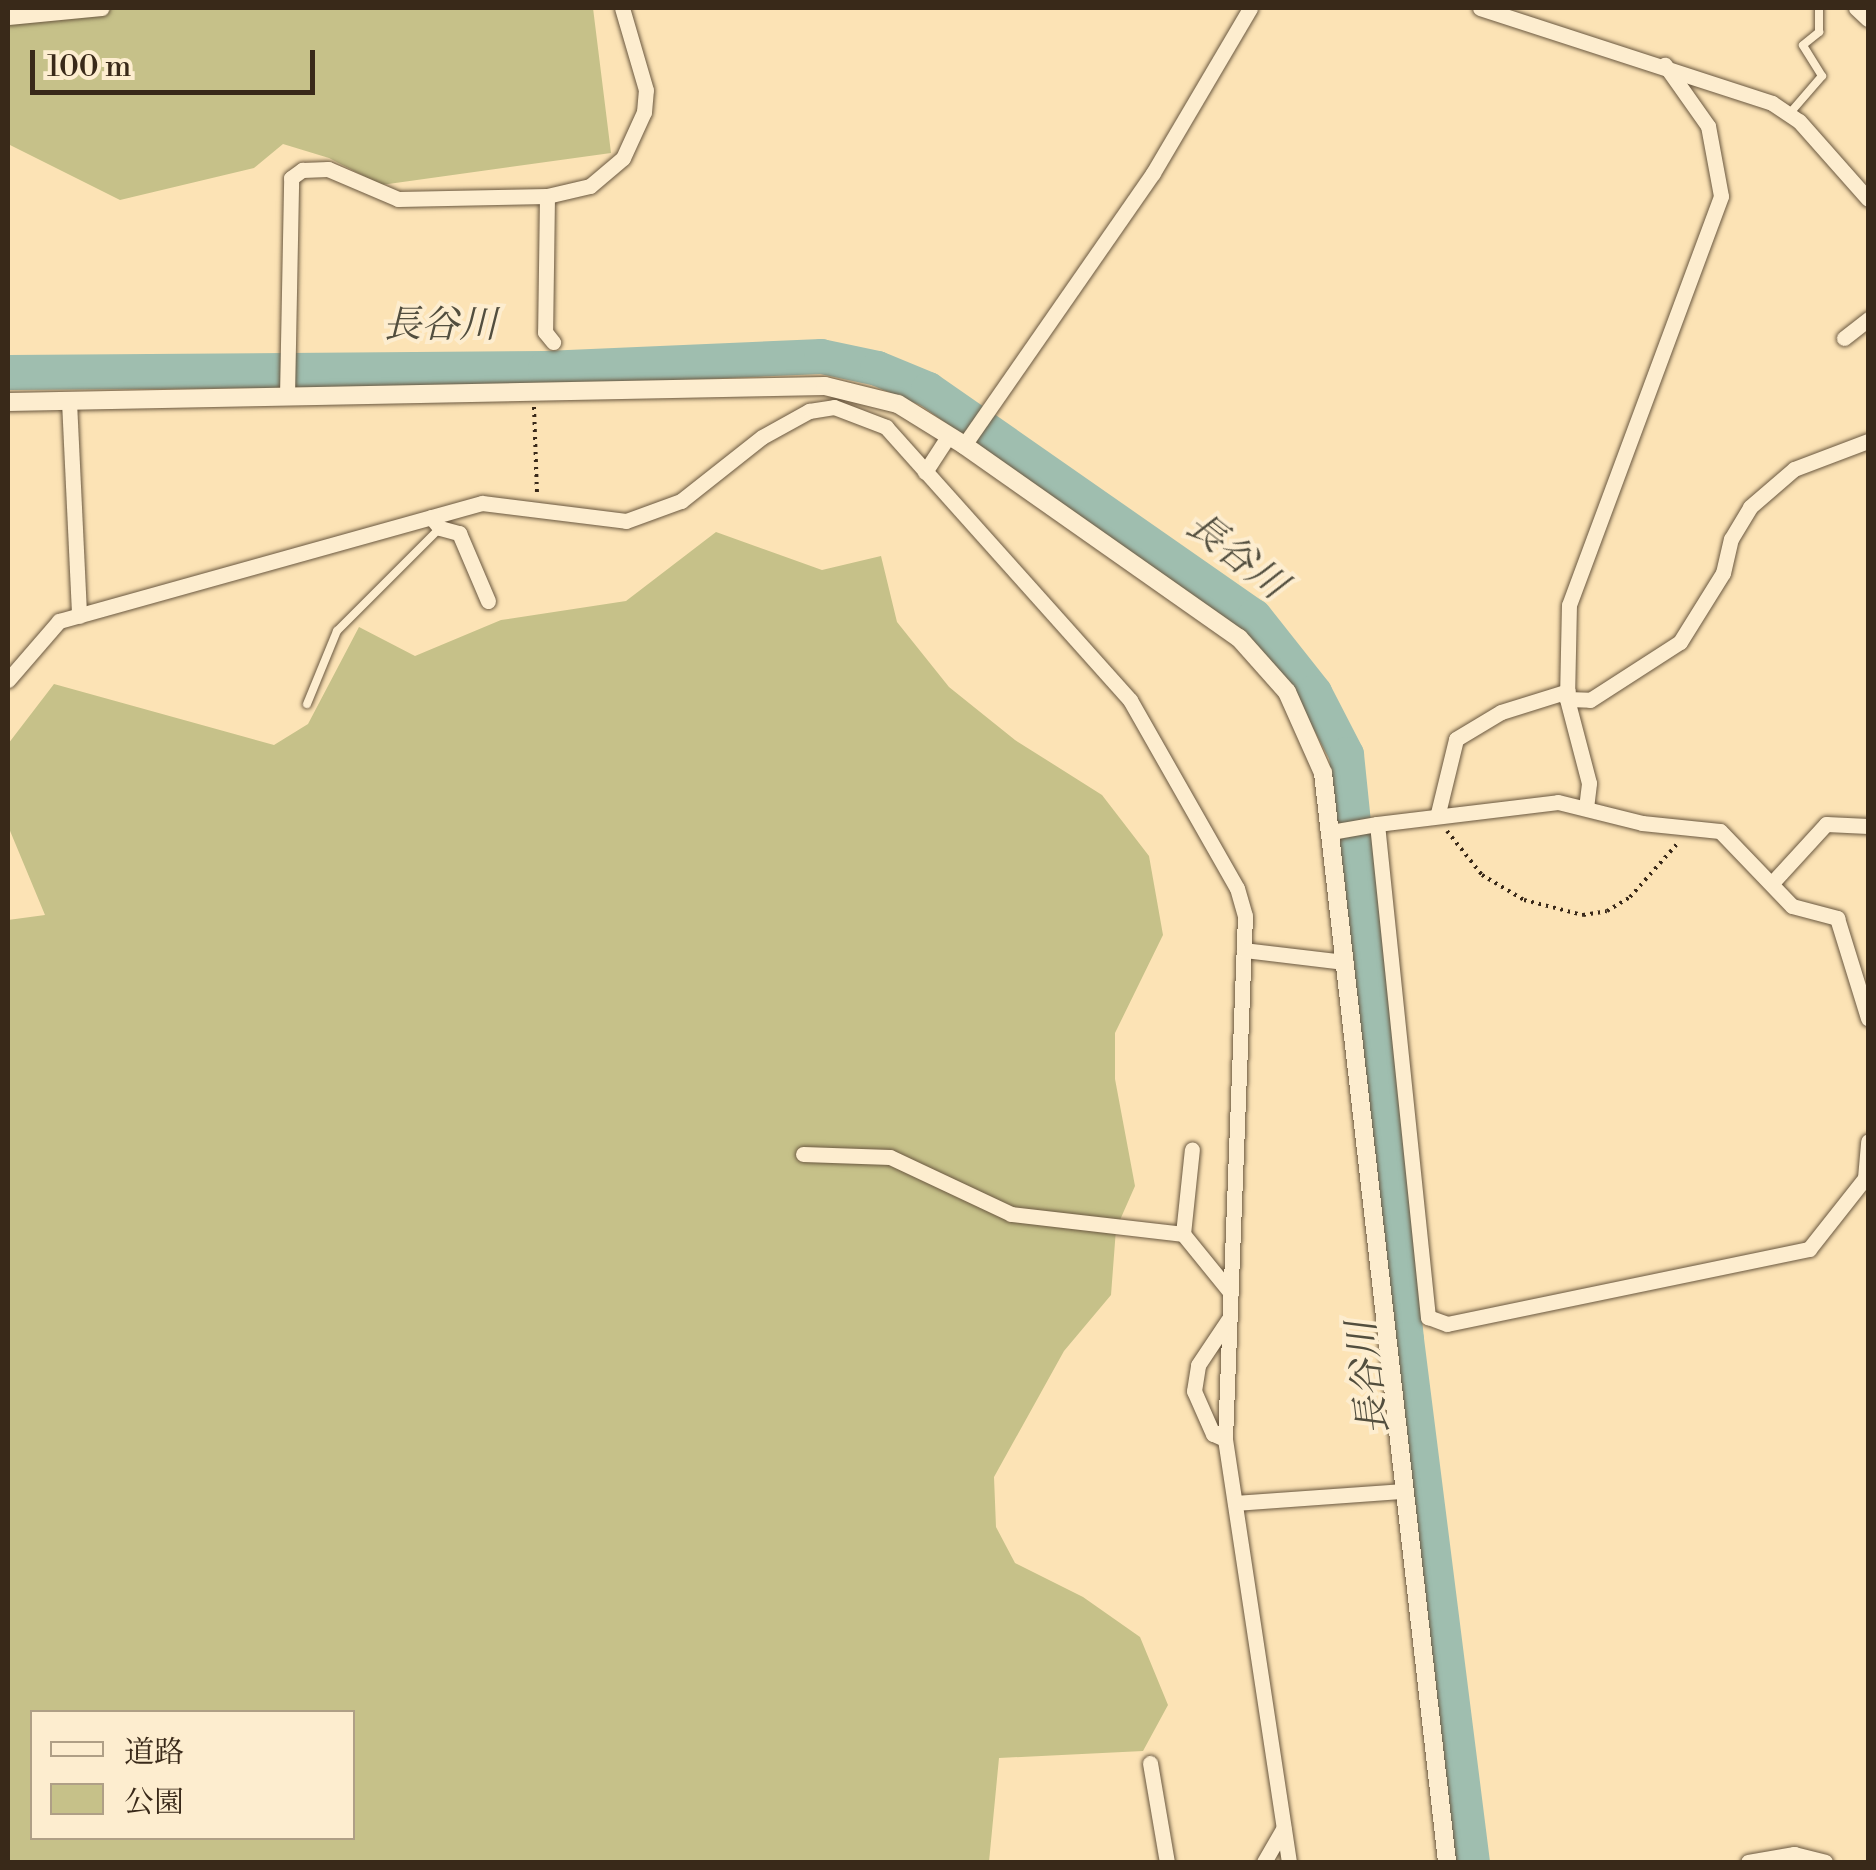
<!DOCTYPE html>
<meta charset="utf-8">
<style>
body{margin:0}
#map{position:relative;width:1876px;height:1870px;overflow:hidden;background:#fce3b5;font-family:"Libre Bodoni","Noto Serif JP",serif}
div>[style]{position:absolute}
[style*='--x']{left:calc(var(--x)*1px);top:calc(var(--y)*1px);width:calc(var(--w)*1px);rotate:calc(var(--a)*1deg)}
.green>*{inset:0;background:#c6c189}
.river>*{height:35px;margin:-17.5px;padding:0 17.5px;transform-origin:17.5px;border-radius:17.5px;background:#9fbeaf}
.path>*{height:4px;margin-top:-2px;transform-origin:0;background:repeating-linear-gradient(90deg,#392919 0 2.5px,transparent 0 7.5px)}
.roads{filter:drop-shadow(0 0 2px #6a5840) drop-shadow(0 0 2px #6a5840)}
.service>*{height:8px;margin:-4px;padding:0 4px;transform-origin:4px;border-radius:4px;background:#fdedcf}
.minor>*{height:15px;margin:-7.5px;padding:0 7.5px;transform-origin:7.5px;border-radius:7.5px;background:#fdedcf}
.tertiary>*{height:18px;margin:-9px;padding:0 9px;transform-origin:9px;border-radius:9px;background:#fdedcf}
span{translate:-50% -50%;white-space:nowrap;text-align:center;line-height:1.15;-webkit-text-stroke:8px #fdedcf;paint-order:stroke}
.water-label{font-size:38px;color:#524e3e;font-style:italic}
.frame{position:absolute;inset:0;border:10px solid #392919;pointer-events:none}
.legend{position:absolute;left:30px;top:1710px;width:325px;height:130px;box-sizing:border-box;background:#fdedcf;border:2px solid #af9f86;margin:0;padding:12px 18px;list-style:none;font-size:30px;color:#392919}
.legend li{display:flex;align-items:center;gap:20px;height:50px}
.legend b{width:50px;border:2px solid #af9f86}
.scale{position:absolute;left:30px;top:50px;width:285px;height:45px;box-sizing:border-box;border:5px solid #392919;border-top:0;padding-left:12px;font-size:30px;line-height:35px;white-space:nowrap;color:#392919;-webkit-text-stroke:8px #fdedcf;paint-order:stroke}
</style>
<div id="map">
<div class="green">
<div style="clip-path:polygon(8px 8px,593px 8px,611px 153px,381px 185px,329px 158px,283px 144px,254px 168px,120px 200px,8px 144px)"></div>
<div style="clip-path:polygon(evenodd,716px 532px,822px 570px,881px 556px,897px 622px,949px 687px,1015px 740px,1102px 795px,1149px 856px,1163px 935px,1115px 1033px,1115px 1079px,1135px 1186px,1116px 1229px,1111px 1295px,1064px 1351px,994px 1477px,996px 1527px,1015px 1563px,1083px 1597px,1140px 1637px,1168px 1705px,1143px 1751px,999px 1758px,989px 1862px,8px 1862px,8px 920px,45px 915px,8px 826px,8px 744px,54px 684px,274px 745px,308px 724px,359px 627px,415px 656px,501px 620px,626px 601px,716px 532px,32px 1712px,352px 1712px,352px 1838px,32px 1838px,32px 1712px)"></div>
</div>
<div class="river">
<div style="--x:8;--y:372;--w:537;--a:-0.43"></div>
<div style="--x:545;--y:368;--w:276;--a:-2.5"></div>
<div style="--x:821;--y:356;--w:57;--a:12.1"></div>
<div style="--x:877;--y:368;--w:55;--a:22.4"></div>
<div style="--x:928;--y:389;--w:397;--a:34.9"></div>
<div style="--x:1254;--y:616;--w:97;--a:51.7"></div>
<div style="--x:1314;--y:692;--w:70;--a:62.7"></div>
<div style="--x:1346;--y:754;--w:588;--a:84.14"></div>
<div style="--x:1406;--y:1339;--w:527;--a:82.81"></div>
</div>
<div class="path">
<div style="--x:534;--y:407;--w:85;--a:88"></div>
<div style="--x:1447;--y:831;--w:56;--a:51.5"></div>
<div style="--x:1482;--y:875;--w:49;--a:30.8"></div>
<div style="--x:1524;--y:900;--w:61;--a:14.3"></div>
<div style="--x:1583;--y:915;--w:24;--a:-9"></div>
<div style="--x:1607;--y:911;--w:27;--a:-31"></div>
<div style="--x:1630;--y:897;--w:72;--a:-48.4"></div>
</div>
<div class="roads">
<div class="service">
<div style="--x:1790;--y:113;--w:49;--a:-49.1"></div>
<div style="--x:1822;--y:76;--w:36;--a:-122"></div>
<div style="--x:1803;--y:45;--w:21;--a:-39"></div>
<div style="--x:1819;--y:32;--w:24;--a:-90"></div>
<div style="--x:307;--y:704;--w:79;--a:-67.7"></div>
<div style="--x:337;--y:631;--w:146;--a:-45"></div>
</div>
<div class="minor">
<div style="--x:1480;--y:8;--w:307;--a:18"></div>
<div style="--x:1772;--y:103;--w:32;--a:34"></div>
<div style="--x:1799;--y:121;--w:104;--a:48.5"></div>
<div style="--x:1856;--y:8;--w:16;--a:43"></div>
<div style="--x:8;--y:17;--w:94;--a:-5.5"></div>
<div style="--x:547;--y:196;--w:136;--a:90.8"></div>
<div style="--x:545;--y:332;--w:13;--a:51"></div>
<div style="--x:1844;--y:338;--w:31;--a:-38"></div>
<div style="--x:287;--y:396;--w:218;--a:-88.9"></div>
<div style="--x:291;--y:178;--w:14;--a:-36"></div>
<div style="--x:302;--y:170;--w:26;--a:-2"></div>
<div style="--x:328;--y:169;--w:76;--a:23.2"></div>
<div style="--x:398;--y:199;--w:149;--a:-1.2"></div>
<div style="--x:547;--y:196;--w:44;--a:-13.1"></div>
<div style="--x:590;--y:186;--w:43;--a:-40.3"></div>
<div style="--x:623;--y:158;--w:51;--a:-65.5"></div>
<div style="--x:644;--y:112;--w:22;--a:-85"></div>
<div style="--x:646;--y:90;--w:85;--a:-106.3"></div>
<div style="--x:69;--y:401;--w:215;--a:87.3"></div>
<div style="--x:964;--y:445;--w:331;--a:-55.2"></div>
<div style="--x:1153;--y:173;--w:191;--a:-59.5"></div>
<div style="--x:925;--y:472;--w:44;--a:-57"></div>
<div style="--x:431;--y:517;--w:14;--a:51"></div>
<div style="--x:440;--y:528;--w:20;--a:15"></div>
<div style="--x:459;--y:533;--w:74;--a:66.9"></div>
<div style="--x:8;--y:680;--w:78;--a:-49.2"></div>
<div style="--x:59;--y:621;--w:439;--a:-15.6"></div>
<div style="--x:482;--y:503;--w:145;--a:7.1"></div>
<div style="--x:626;--y:521;--w:59;--a:-20"></div>
<div style="--x:681;--y:501;--w:103;--a:-38.3"></div>
<div style="--x:762;--y:437;--w:54;--a:-29"></div>
<div style="--x:809;--y:411;--w:25;--a:-9"></div>
<div style="--x:834;--y:407;--w:56;--a:21"></div>
<div style="--x:886;--y:427;--w:366;--a:48.2"></div>
<div style="--x:1130;--y:700;--w:216;--a:60.4"></div>
<div style="--x:1237;--y:888;--w:29;--a:74"></div>
<div style="--x:1245;--y:916;--w:523;--a:92.19"></div>
<div style="--x:1225;--y:1439;--w:428;--a:81.4"></div>
<div style="--x:1567;--y:699;--w:23;--a:2"></div>
<div style="--x:1590;--y:700;--w:107;--a:-32.8"></div>
<div style="--x:1680;--y:642;--w:81;--a:-58.1"></div>
<div style="--x:1723;--y:573;--w:35;--a:-77"></div>
<div style="--x:1731;--y:539;--w:37;--a:-59"></div>
<div style="--x:1750;--y:507;--w:58;--a:-40.8"></div>
<div style="--x:1794;--y:469;--w:79;--a:-20.7"></div>
<div style="--x:1586;--y:808;--w:25;--a:-83"></div>
<div style="--x:1589;--y:783;--w:87;--a:-104.7"></div>
<div style="--x:1567;--y:699;--w:94;--a:-88.8"></div>
<div style="--x:1569;--y:605;--w:436;--a:-69.6"></div>
<div style="--x:1721;--y:196;--w:71;--a:-100.5"></div>
<div style="--x:1708;--y:126;--w:75;--a:-125.2"></div>
<div style="--x:1438;--y:813;--w:76;--a:-76.3"></div>
<div style="--x:1456;--y:739;--w:52;--a:-31"></div>
<div style="--x:1501;--y:712;--w:70;--a:-17.4"></div>
<div style="--x:1377;--y:824;--w:182;--a:-6.9"></div>
<div style="--x:1558;--y:802;--w:87;--a:14"></div>
<div style="--x:1642;--y:823;--w:78;--a:5.9"></div>
<div style="--x:1720;--y:831;--w:104;--a:46.2"></div>
<div style="--x:1792;--y:906;--w:47;--a:14.9"></div>
<div style="--x:1837;--y:918;--w:105;--a:72.8"></div>
<div style="--x:1331;--y:832;--w:47;--a:-9.9"></div>
<div style="--x:1377;--y:824;--w:496;--a:84.1"></div>
<div style="--x:1428;--y:1317;--w:20;--a:20"></div>
<div style="--x:1447;--y:1324;--w:370;--a:-11.7"></div>
<div style="--x:1809;--y:1249;--w:90;--a:-51.7"></div>
<div style="--x:1865;--y:1178;--w:37;--a:-85"></div>
<div style="--x:1772;--y:883;--w:80;--a:-47.5"></div>
<div style="--x:1826;--y:824;--w:42;--a:2.7"></div>
<div style="--x:1244;--y:950;--w:102;--a:6.8"></div>
<div style="--x:803;--y:1154;--w:87;--a:2"></div>
<div style="--x:890;--y:1157;--w:134;--a:25.2"></div>
<div style="--x:1011;--y:1214;--w:173;--a:6.6"></div>
<div style="--x:1183;--y:1234;--w:76;--a:50.9"></div>
<div style="--x:1183;--y:1234;--w:85;--a:-84"></div>
<div style="--x:1225;--y:1439;--w:13;--a:-157"></div>
<div style="--x:1213;--y:1434;--w:47;--a:-113.8"></div>
<div style="--x:1194;--y:1391;--w:26;--a:-81"></div>
<div style="--x:1198;--y:1365;--w:54;--a:-56.3"></div>
<div style="--x:1235;--y:1503;--w:169;--a:-4.1"></div>
<div style="--x:1150;--y:1763;--w:100;--a:80.3"></div>
<div style="--x:1264;--y:1862;--w:39;--a:-60"></div>
<div style="--x:1748;--y:1862;--w:47;--a:-9.9"></div>
<div style="--x:1794;--y:1854;--w:32;--a:14"></div>
</div>
<div class="tertiary">
<div style="--x:8;--y:402;--w:817;--a:-1.12"></div>
<div style="--x:825;--y:386;--w:75;--a:13.9"></div>
<div style="--x:898;--y:404;--w:78;--a:31.8"></div>
<div style="--x:964;--y:445;--w:336;--a:35.1"></div>
<div style="--x:1239;--y:638;--w:72;--a:48.4"></div>
<div style="--x:1287;--y:692;--w:89;--a:66"></div>
<div style="--x:1323;--y:773;--w:1096;--a:83.5"></div>
</div>
</div>
<div class="water-label">
<span style="left:440px;top:326px">長谷川</span>
<span style="left:1236px;top:556px;rotate:38deg">長谷川</span>
<span style="left:1369px;top:1378px;rotate:-97deg">長谷川</span>
</div>
<div class="frame"></div>
<ul class="legend">
<li><b style="height:12px;background:#fdedcf"></b>道路</li>
<li><b style="height:28px;background:#c6c189"></b>公園</li>
</ul>
<div class="scale">100 m</div>
</div>
